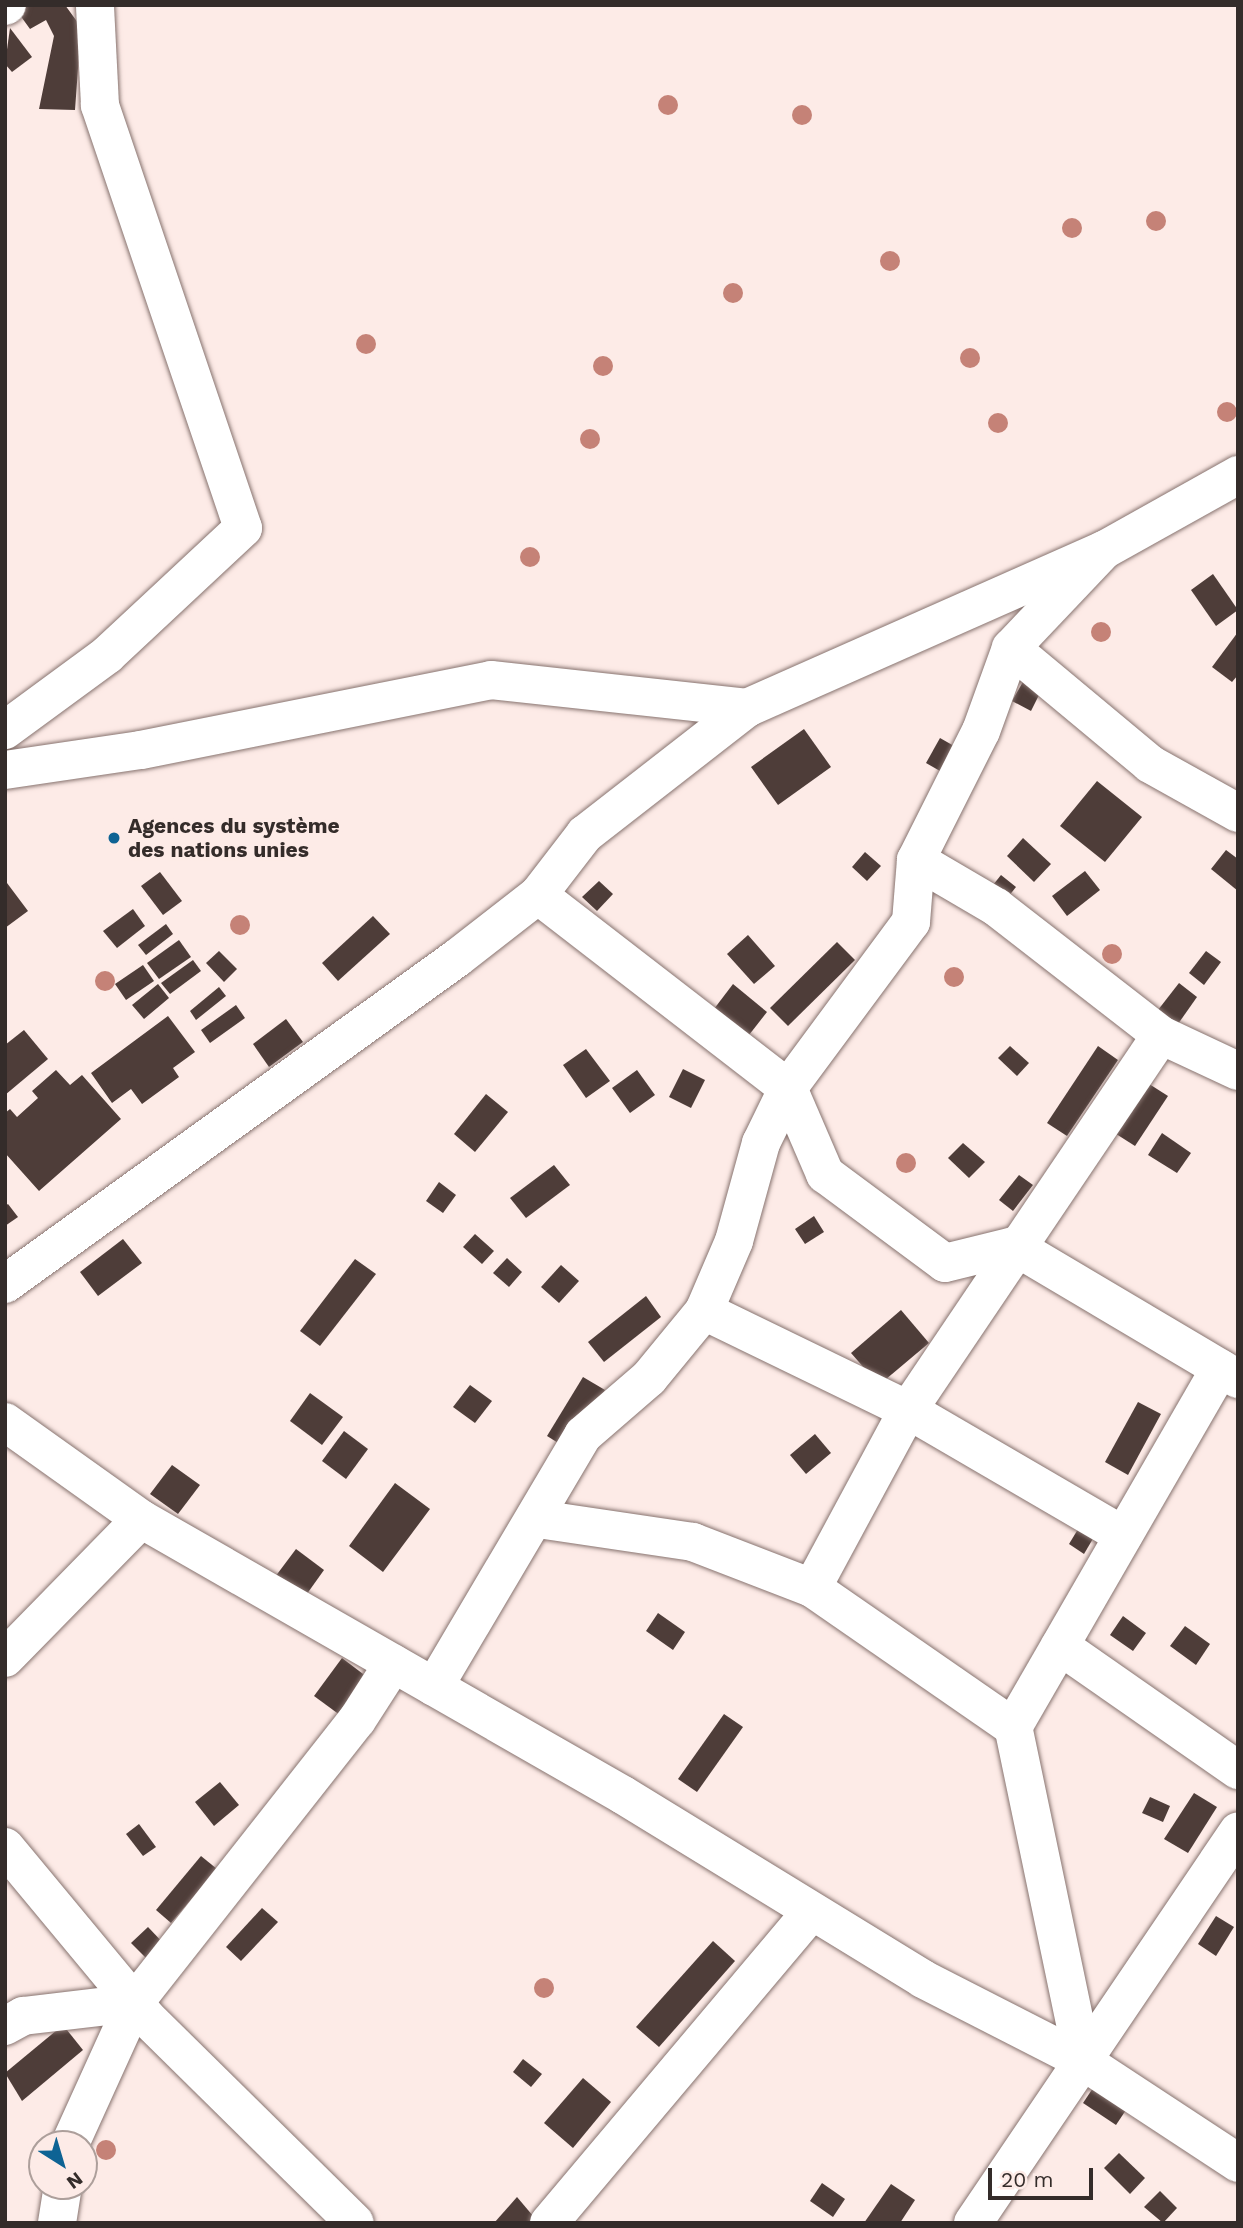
<!DOCTYPE html>
<meta charset="utf-8">
<style>
body{margin:0}
#map{position:relative;width:1243px;height:2228px;overflow:hidden;background:#fdebe7;font-family:"Work Sans",sans-serif}
div>[style]{position:absolute}
[style*='--x']{left:calc(var(--x)*1px);top:calc(var(--y)*1px);width:calc(var(--w)*1px);rotate:calc(var(--a)*1deg)}
.building>*{inset:0;background:#4e3d39}
.roads{filter:drop-shadow(0 0 2px #87736f) drop-shadow(0 0 2px #87736f)}
.minor>*{height:38px;margin:-19px;padding:0 19px;transform-origin:19px;border-radius:19px;background:#fff}
.trees>*{width:20px;height:20px;margin:-10px;border-radius:50%;background:#c58277}
.dots>*{width:19px;height:19px;translate:-50% -50%;box-sizing:border-box;border:4px solid #fdebe7;border-radius:50%}
span{translate:-50% -50%;white-space:nowrap;text-align:center;line-height:1.15;-webkit-text-stroke:7px #fdebe7;paint-order:stroke}
.poi-label{font-size:21px;color:#342c2a;font-weight:700}
.left{translate:0 -50%;text-align:left}
.frame{position:absolute;inset:0;border:7px solid #342c2a;pointer-events:none}
.north{position:absolute;left:28px;top:2130px;width:70px;height:70px;box-sizing:border-box;background:#fdebe7;border:2px solid #ad9f9b;border-radius:50%;rotate:143deg;font-size:19px;font-weight:700;line-height:28px;text-align:center;color:#342c2a}
.north::after{content:'';display:block;margin:auto;width:24px;height:32px;background:#0e6394;clip-path:polygon(50% 0,100% 100%,50% 72%,0 100%)}
.scale{position:absolute;left:988px;top:2168px;width:105px;height:32px;box-sizing:border-box;border:4px solid #342c2a;border-top:0;padding-left:9px;font-size:21px;line-height:24px;white-space:nowrap;color:#342c2a;-webkit-text-stroke:5px #fdebe7;paint-order:stroke}
</style>
<div id="map">
<div class="building">
<div style="clip-path:polygon(27px 5px,65px 5px,81px 27px,75px 110px,39px 109px,54px 36px,46px 20px,30px 29px,17px 11px)"></div>
<div style="clip-path:polygon(10px 28px,32px 57px,12px 72px,5px 64px)"></div>
<div style="clip-path:polygon(1213px 574px,1238px 610px,1216px 626px,1191px 590px)"></div>
<div style="clip-path:polygon(1238px 632px,1238px 675px,1232px 682px,1212px 667px)"></div>
<div style="clip-path:polygon(1024px 680px,1042px 689px,1031px 711px,1012px 701px)"></div>
<div style="clip-path:polygon(804px 729px,831px 767px,778px 805px,751px 767px)"></div>
<div style="clip-path:polygon(940px 738px,961px 750px,947px 775px,926px 763px)"></div>
<div style="clip-path:polygon(1097px 781px,1142px 817px,1105px 862px,1060px 826px)"></div>
<div style="clip-path:polygon(1023px 838px,1051px 864px,1034px 882px,1007px 856px)"></div>
<div style="clip-path:polygon(1226px 850px,1238px 859px,1238px 891px,1211px 869px)"></div>
<div style="clip-path:polygon(865px 852px,881px 866px,867px 881px,852px 867px)"></div>
<div style="clip-path:polygon(1085px 871px,1100px 890px,1067px 916px,1052px 896px)"></div>
<div style="clip-path:polygon(160px 872px,182px 901px,163px 915px,141px 886px)"></div>
<div style="clip-path:polygon(1001px 875px,1016px 887px,1004px 902px,989px 890px)"></div>
<div style="clip-path:polygon(599px 881px,613px 894px,597px 911px,582px 897px)"></div>
<div style="clip-path:polygon(7px 883px,28px 911px,5px 928px,5px 884px)"></div>
<div style="clip-path:polygon(133px 909px,145px 926px,117px 948px,103px 931px)"></div>
<div style="clip-path:polygon(373px 916px,390px 934px,338px 981px,322px 963px)"></div>
<div style="clip-path:polygon(166px 924px,173px 934px,146px 955px,138px 945px)"></div>
<div style="clip-path:polygon(748px 935px,775px 966px,754px 984px,727px 954px)"></div>
<div style="clip-path:polygon(179px 940px,191px 957px,159px 979px,147px 963px)"></div>
<div style="clip-path:polygon(837px 942px,855px 960px,788px 1026px,770px 1008px)"></div>
<div style="clip-path:polygon(219px 951px,237px 969px,224px 982px,206px 963px)"></div>
<div style="clip-path:polygon(1206px 951px,1221px 962px,1204px 985px,1189px 973px)"></div>
<div style="clip-path:polygon(193px 960px,201px 971px,170px 994px,161px 983px)"></div>
<div style="clip-path:polygon(143px 965px,154px 981px,126px 1000px,115px 984px)"></div>
<div style="clip-path:polygon(1179px 983px,1197px 997px,1178px 1024px,1158px 1010px)"></div>
<div style="clip-path:polygon(158px 984px,169px 998px,144px 1019px,132px 1005px)"></div>
<div style="clip-path:polygon(733px 984px,767px 1012px,749px 1035px,714px 1009px)"></div>
<div style="clip-path:polygon(219px 987px,226px 996px,196px 1020px,190px 1011px)"></div>
<div style="clip-path:polygon(236px 1005px,245px 1018px,210px 1043px,201px 1030px)"></div>
<div style="clip-path:polygon(168px 1016px,195px 1052px,173px 1068px,179px 1077px,142px 1104px,131px 1089px,112px 1103px,91px 1073px)"></div>
<div style="clip-path:polygon(286px 1019px,303px 1042px,269px 1067px,253px 1044px)"></div>
<div style="clip-path:polygon(24px 1030px,48px 1059px,5px 1095px,5px 1045px)"></div>
<div style="clip-path:polygon(1010px 1046px,1029px 1063px,1017px 1076px,998px 1058px)"></div>
<div style="clip-path:polygon(1098px 1046px,1118px 1060px,1067px 1136px,1047px 1123px)"></div>
<div style="clip-path:polygon(586px 1049px,610px 1081px,586px 1098px,563px 1065px)"></div>
<div style="clip-path:polygon(683px 1069px,705px 1080px,691px 1108px,669px 1097px)"></div>
<div style="clip-path:polygon(56px 1070px,70px 1085px,82px 1075px,121px 1119px,39px 1191px,5px 1153px,5px 1113px,10px 1109px,17px 1117px,38px 1098px,32px 1091px)"></div>
<div style="clip-path:polygon(637px 1070px,655px 1095px,630px 1113px,612px 1088px)"></div>
<div style="clip-path:polygon(1146px 1082px,1168px 1096px,1135px 1146px,1113px 1132px)"></div>
<div style="clip-path:polygon(486px 1094px,508px 1112px,475px 1152px,454px 1134px)"></div>
<div style="clip-path:polygon(1162px 1133px,1191px 1153px,1177px 1173px,1148px 1155px)"></div>
<div style="clip-path:polygon(963px 1143px,985px 1162px,969px 1178px,948px 1158px)"></div>
<div style="clip-path:polygon(554px 1165px,570px 1185px,526px 1218px,510px 1198px)"></div>
<div style="clip-path:polygon(1019px 1175px,1033px 1185px,1013px 1211px,999px 1200px)"></div>
<div style="clip-path:polygon(439px 1182px,456px 1195px,443px 1213px,426px 1201px)"></div>
<div style="clip-path:polygon(8px 1204px,18px 1217px,5px 1226px,5px 1206px)"></div>
<div style="clip-path:polygon(814px 1216px,824px 1232px,805px 1244px,795px 1229px)"></div>
<div style="clip-path:polygon(475px 1234px,494px 1251px,482px 1264px,463px 1247px)"></div>
<div style="clip-path:polygon(123px 1239px,142px 1263px,98px 1296px,80px 1272px)"></div>
<div style="clip-path:polygon(507px 1258px,522px 1272px,509px 1287px,493px 1273px)"></div>
<div style="clip-path:polygon(355px 1259px,376px 1274px,320px 1346px,300px 1331px)"></div>
<div style="clip-path:polygon(561px 1265px,579px 1281px,559px 1303px,541px 1287px)"></div>
<div style="clip-path:polygon(646px 1296px,661px 1317px,604px 1362px,588px 1342px)"></div>
<div style="clip-path:polygon(901px 1310px,929px 1343px,879px 1385px,851px 1353px)"></div>
<div style="clip-path:polygon(583px 1377px,605px 1390px,568px 1449px,547px 1436px)"></div>
<div style="clip-path:polygon(470px 1385px,492px 1401px,475px 1423px,453px 1407px)"></div>
<div style="clip-path:polygon(310px 1393px,343px 1417px,322px 1445px,290px 1421px)"></div>
<div style="clip-path:polygon(1138px 1402px,1161px 1414px,1128px 1475px,1105px 1462px)"></div>
<div style="clip-path:polygon(344px 1431px,368px 1449px,346px 1479px,322px 1461px)"></div>
<div style="clip-path:polygon(815px 1434px,831px 1453px,806px 1474px,790px 1455px)"></div>
<div style="clip-path:polygon(172px 1465px,200px 1485px,178px 1514px,150px 1494px)"></div>
<div style="clip-path:polygon(395px 1483px,430px 1509px,383px 1572px,349px 1546px)"></div>
<div style="clip-path:polygon(1086px 1516px,1101px 1525px,1084px 1554px,1069px 1544px)"></div>
<div style="clip-path:polygon(296px 1549px,324px 1570px,304px 1598px,275px 1577px)"></div>
<div style="clip-path:polygon(658px 1613px,685px 1632px,673px 1650px,646px 1631px)"></div>
<div style="clip-path:polygon(1123px 1616px,1146px 1633px,1133px 1651px,1110px 1635px)"></div>
<div style="clip-path:polygon(1185px 1626px,1210px 1644px,1196px 1665px,1170px 1646px)"></div>
<div style="clip-path:polygon(342px 1658px,371px 1680px,344px 1718px,314px 1696px)"></div>
<div style="clip-path:polygon(724px 1714px,743px 1727px,697px 1792px,678px 1779px)"></div>
<div style="clip-path:polygon(220px 1782px,239px 1805px,214px 1826px,195px 1802px)"></div>
<div style="clip-path:polygon(1194px 1793px,1217px 1807px,1188px 1853px,1164px 1839px)"></div>
<div style="clip-path:polygon(1150px 1797px,1170px 1806px,1163px 1822px,1142px 1813px)"></div>
<div style="clip-path:polygon(139px 1824px,156px 1847px,143px 1856px,126px 1834px)"></div>
<div style="clip-path:polygon(201px 1856px,217px 1869px,171px 1923px,156px 1910px)"></div>
<div style="clip-path:polygon(262px 1908px,278px 1922px,241px 1961px,226px 1947px)"></div>
<div style="clip-path:polygon(1216px 1916px,1234px 1927px,1216px 1956px,1198px 1944px)"></div>
<div style="clip-path:polygon(148px 1927px,167px 1947px,151px 1963px,131px 1943px)"></div>
<div style="clip-path:polygon(713px 1941px,735px 1961px,659px 2047px,636px 2027px)"></div>
<div style="clip-path:polygon(63px 2025px,83px 2050px,22px 2101px,5px 2073px)"></div>
<div style="clip-path:polygon(523px 2059px,542px 2074px,531px 2087px,513px 2072px)"></div>
<div style="clip-path:polygon(583px 2078px,611px 2102px,573px 2148px,544px 2123px)"></div>
<div style="clip-path:polygon(1097px 2082px,1130px 2104px,1116px 2125px,1083px 2103px)"></div>
<div style="clip-path:polygon(1119px 2153px,1145px 2178px,1130px 2194px,1104px 2168px)"></div>
<div style="clip-path:polygon(822px 2183px,845px 2199px,833px 2217px,810px 2201px)"></div>
<div style="clip-path:polygon(891px 2184px,915px 2200px,900px 2223px,864px 2223px)"></div>
<div style="clip-path:polygon(1160px 2191px,1177px 2208px,1163px 2223px,1144px 2207px)"></div>
<div style="clip-path:polygon(517px 2197px,539px 2223px,494px 2223px)"></div>
</div>
<div class="roads">
<div class="minor">
<div style="--x:5;--y:6;--w:2;--a:-27"></div>
<div style="--x:1011;--y:648;--w:181;--a:39.8"></div>
<div style="--x:1150;--y:764;--w:101;--a:29.1"></div>
<div style="--x:5;--y:730;--w:127;--a:-36.3"></div>
<div style="--x:107;--y:655;--w:186;--a:-43"></div>
<div style="--x:243;--y:528;--w:447;--a:-108.7"></div>
<div style="--x:100;--y:105;--w:100;--a:-92.9"></div>
<div style="--x:5;--y:770;--w:137;--a:-8.4"></div>
<div style="--x:141;--y:750;--w:357;--a:-11.3"></div>
<div style="--x:491;--y:680;--w:258;--a:6.2"></div>
<div style="--x:747;--y:708;--w:390;--a:-23.9"></div>
<div style="--x:1104;--y:550;--w:154;--a:-29.2"></div>
<div style="--x:916;--y:860;--w:93;--a:30.4"></div>
<div style="--x:996;--y:907;--w:209;--a:37.8"></div>
<div style="--x:1161;--y:1035;--w:85;--a:25.1"></div>
<div style="--x:538;--y:895;--w:316;--a:37.7"></div>
<div style="--x:788;--y:1088;--w:94;--a:66.7"></div>
<div style="--x:825;--y:1174;--w:149;--a:36.6"></div>
<div style="--x:945;--y:1263;--w:71;--a:-13.8"></div>
<div style="--x:1014;--y:1246;--w:261;--a:30.7"></div>
<div style="--x:5;--y:1284;--w:557;--a:-35.8"></div>
<div style="--x:457;--y:958;--w:103;--a:-37.9"></div>
<div style="--x:538;--y:895;--w:77;--a:-52.4"></div>
<div style="--x:585;--y:834;--w:205;--a:-37.9"></div>
<div style="--x:704;--y:1311;--w:227;--a:25.9"></div>
<div style="--x:908;--y:1410;--w:249;--a:30.2"></div>
<div style="--x:5;--y:1422;--w:167;--a:35.5"></div>
<div style="--x:141;--y:1519;--w:555;--a:29.8"></div>
<div style="--x:623;--y:1795;--w:352;--a:31.5"></div>
<div style="--x:923;--y:1979;--w:180;--a:27.1"></div>
<div style="--x:1083;--y:2061;--w:186;--a:33.3"></div>
<div style="--x:538;--y:1519;--w:157;--a:8.4"></div>
<div style="--x:693;--y:1542;--w:128;--a:21.1"></div>
<div style="--x:812;--y:1588;--w:244;--a:34.7"></div>
<div style="--x:812;--y:1588;--w:202;--a:-61.7"></div>
<div style="--x:908;--y:1410;--w:452;--a:-56"></div>
<div style="--x:1060;--y:1646;--w:217;--a:34.9"></div>
<div style="--x:5;--y:1658;--w:194;--a:-45.6"></div>
<div style="--x:434;--y:1687;--w:293;--a:-59.4"></div>
<div style="--x:583;--y:1435;--w:87;--a:-40.8"></div>
<div style="--x:649;--y:1378;--w:87;--a:-50.6"></div>
<div style="--x:704;--y:1311;--w:76;--a:-66.8"></div>
<div style="--x:734;--y:1241;--w:102;--a:-74.6"></div>
<div style="--x:761;--y:1143;--w:61;--a:-63.9"></div>
<div style="--x:788;--y:1088;--w:207;--a:-53.5"></div>
<div style="--x:911;--y:922;--w:62;--a:-85.4"></div>
<div style="--x:916;--y:860;--w:144;--a:-63.3"></div>
<div style="--x:981;--y:731;--w:88;--a:-70.1"></div>
<div style="--x:1011;--y:648;--w:135;--a:-46.5"></div>
<div style="--x:5;--y:1847;--w:221;--a:50.3"></div>
<div style="--x:146;--y:2017;--w:293;--a:44.6"></div>
<div style="--x:5;--y:2026;--w:21;--a:-29"></div>
<div style="--x:23;--y:2016;--w:112;--a:-6.7"></div>
<div style="--x:1083;--y:2061;--w:341;--a:-101.8"></div>
<div style="--x:1013;--y:1727;--w:414;--a:-60"></div>
<div style="--x:70;--y:2144;--w:155;--a:-65.6"></div>
<div style="--x:134;--y:2003;--w:360;--a:-51.8"></div>
<div style="--x:357;--y:1720;--w:67;--a:-57.3"></div>
<div style="--x:57;--y:2223;--w:37;--a:-81"></div>
<div style="--x:549;--y:2223;--w:407;--a:-49.9"></div>
<div style="--x:973;--y:2223;--w:473;--a:-55.9"></div>
</div>
</div>
<div class="trees">
<div style="left:668px;top:105px"></div>
<div style="left:802px;top:115px"></div>
<div style="left:1156px;top:221px"></div>
<div style="left:1072px;top:228px"></div>
<div style="left:890px;top:261px"></div>
<div style="left:733px;top:293px"></div>
<div style="left:366px;top:344px"></div>
<div style="left:970px;top:358px"></div>
<div style="left:603px;top:366px"></div>
<div style="left:1227px;top:412px"></div>
<div style="left:998px;top:423px"></div>
<div style="left:590px;top:439px"></div>
<div style="left:530px;top:557px"></div>
<div style="left:1101px;top:632px"></div>
<div style="left:240px;top:925px"></div>
<div style="left:1112px;top:954px"></div>
<div style="left:954px;top:977px"></div>
<div style="left:105px;top:981px"></div>
<div style="left:906px;top:1163px"></div>
<div style="left:544px;top:1988px"></div>
<div style="left:106px;top:2150px"></div>
</div>
<div class="dots">
<div style="left:114px;top:838px;background:#0e6394"></div>
</div>
<div class="poi-label">
<span class="left" style="left:128px;top:838px">Agences du système<br>des nations unies</span>
</div>
<div class="frame"></div>
<div class="north">N</div>
<div class="scale">20 m</div>
</div>
